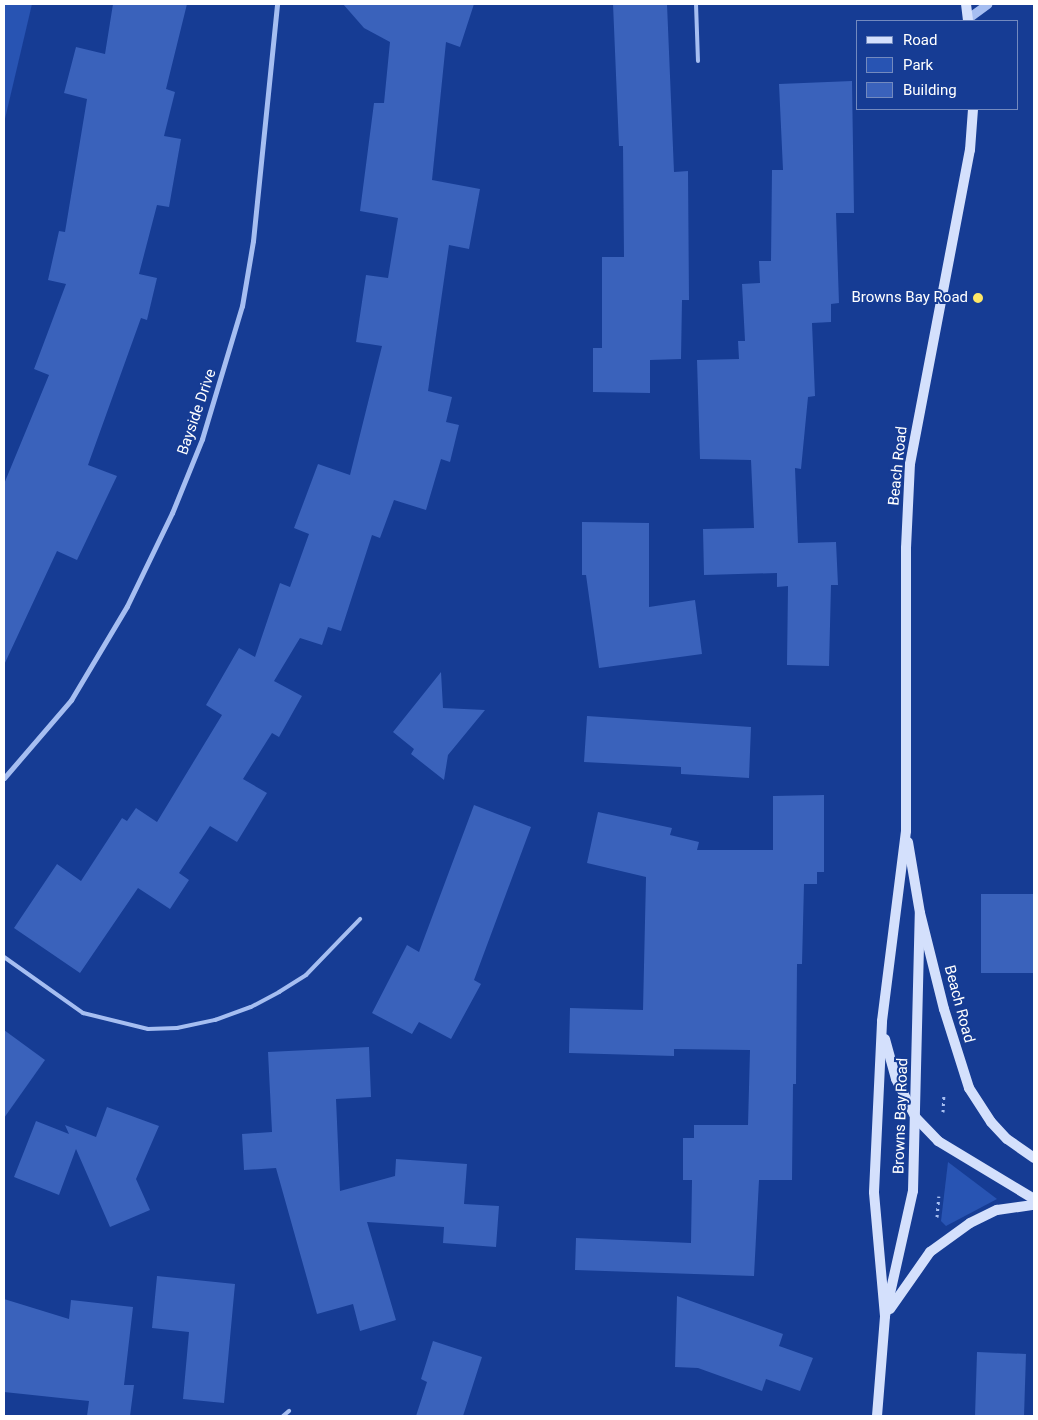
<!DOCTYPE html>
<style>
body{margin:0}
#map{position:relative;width:1038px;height:1420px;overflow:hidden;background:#163c94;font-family:Roboto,sans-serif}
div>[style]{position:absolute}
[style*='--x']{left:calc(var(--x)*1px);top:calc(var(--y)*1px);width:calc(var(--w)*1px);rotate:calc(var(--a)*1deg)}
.green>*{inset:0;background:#2854b3}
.building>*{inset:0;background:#3a62bb}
.path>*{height:3px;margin-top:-1.5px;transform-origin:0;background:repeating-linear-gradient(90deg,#a6bef1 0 2.5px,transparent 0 6.5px)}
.service>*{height:4px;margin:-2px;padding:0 2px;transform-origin:2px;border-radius:2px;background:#a6bef1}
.minor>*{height:5px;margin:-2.5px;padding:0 2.5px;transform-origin:2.5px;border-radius:2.5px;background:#a6bef1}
.tertiary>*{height:9px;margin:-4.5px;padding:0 4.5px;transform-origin:4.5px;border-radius:4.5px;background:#a6bef1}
.secondary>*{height:10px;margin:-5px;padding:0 5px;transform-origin:5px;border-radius:5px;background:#d4e0fc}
.dots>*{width:14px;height:14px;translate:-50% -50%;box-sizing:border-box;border:2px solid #163c94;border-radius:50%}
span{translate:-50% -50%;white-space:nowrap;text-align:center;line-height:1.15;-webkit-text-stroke:4px #163c94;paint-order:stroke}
.poi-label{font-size:15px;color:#fff}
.right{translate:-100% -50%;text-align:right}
.street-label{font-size:15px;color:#fff}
.frame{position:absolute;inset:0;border:5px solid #fff;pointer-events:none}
.legend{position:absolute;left:856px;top:20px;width:162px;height:90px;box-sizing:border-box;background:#163c94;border:1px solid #738abf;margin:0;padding:6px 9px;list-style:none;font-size:15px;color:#fff}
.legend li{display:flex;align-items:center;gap:10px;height:25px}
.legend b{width:25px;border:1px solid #738abf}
</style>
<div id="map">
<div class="green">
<div style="clip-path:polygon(4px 4px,32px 4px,4px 123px)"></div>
<div style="clip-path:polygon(948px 1162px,997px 1199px,946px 1226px,941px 1221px)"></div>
</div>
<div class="building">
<div style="clip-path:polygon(113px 4px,187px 4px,166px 89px,175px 92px,164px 136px,181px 139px,169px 207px,157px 205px,139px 274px,157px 278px,147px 320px,141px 318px,88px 465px,117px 476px,77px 560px,57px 551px,4px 665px,4px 484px,49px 375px,34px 369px,66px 284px,48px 280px,59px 231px,65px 232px,87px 99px,64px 93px,76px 47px,105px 54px)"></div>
<div style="clip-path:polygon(343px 4px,474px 4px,460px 47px,446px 42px,432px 180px,480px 189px,469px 249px,449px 245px,428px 391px,452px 397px,446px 422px,459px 425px,450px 462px,441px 459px,426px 510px,394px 500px,380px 538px,372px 535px,341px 631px,328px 627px,322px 645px,300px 638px,274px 681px,302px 696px,279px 737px,272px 733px,243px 779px,267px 793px,237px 842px,210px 826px,179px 873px,189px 880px,170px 909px,138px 888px,80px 973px,14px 928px,57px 864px,81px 881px,122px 818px,127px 821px,136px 808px,157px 822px,222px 715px,206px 705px,239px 648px,255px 657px,280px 583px,290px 587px,309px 534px,294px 528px,318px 464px,350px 475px,382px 346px,356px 342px,366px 275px,388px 278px,398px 218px,360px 211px,374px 103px,384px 103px,390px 42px,364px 28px)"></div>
<div style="clip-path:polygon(613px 4px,667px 4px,674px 172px,688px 171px,689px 300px,682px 300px,681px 359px,650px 360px,650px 393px,593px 392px,593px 348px,602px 348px,602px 257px,624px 257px,623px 146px,619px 146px)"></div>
<div style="clip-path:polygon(852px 81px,854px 213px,836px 213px,839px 303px,831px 304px,831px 322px,812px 323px,815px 396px,808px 397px,801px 469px,795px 468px,798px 543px,836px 542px,838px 585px,831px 585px,829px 666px,787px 665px,788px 586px,777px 587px,777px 573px,704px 575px,703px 529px,754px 528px,751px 460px,700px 459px,697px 360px,739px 359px,738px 341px,745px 341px,742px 284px,760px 283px,759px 261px,771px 261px,772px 170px,783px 170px,779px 84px)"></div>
<div style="clip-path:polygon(582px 522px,649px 523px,649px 607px,695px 600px,702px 654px,599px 668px,586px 575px,582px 575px)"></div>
<div style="clip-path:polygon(441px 672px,443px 708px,485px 710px,448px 755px,444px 780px,411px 754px,414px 749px,393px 732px)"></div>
<div style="clip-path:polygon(587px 716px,751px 727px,749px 778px,681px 774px,681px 767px,584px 762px)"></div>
<div style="clip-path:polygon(824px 795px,824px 872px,817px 872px,817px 884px,804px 884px,802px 964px,797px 964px,796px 1084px,793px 1084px,792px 1180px,759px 1180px,754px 1276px,575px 1270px,576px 1238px,691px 1243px,692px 1180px,683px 1180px,683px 1138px,694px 1138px,694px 1125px,748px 1125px,750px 1050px,674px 1049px,674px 1056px,569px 1053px,570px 1008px,643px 1010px,646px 877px,587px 863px,598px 812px,672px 828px,670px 835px,699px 842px,697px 850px,773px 850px,773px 796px)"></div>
<div style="clip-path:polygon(474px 805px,531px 827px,474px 980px,481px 984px,451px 1039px,419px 1022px,412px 1034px,372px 1013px,407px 945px,419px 952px)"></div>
<div style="clip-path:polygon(981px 894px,1034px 894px,1034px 973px,981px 973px)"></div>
<div style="clip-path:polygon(4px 1030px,45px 1060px,4px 1118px)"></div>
<div style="clip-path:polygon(369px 1047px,371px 1097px,336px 1099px,340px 1191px,395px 1176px,396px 1159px,467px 1164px,464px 1204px,499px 1206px,496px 1247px,443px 1243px,444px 1227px,367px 1222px,396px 1320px,360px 1331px,353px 1304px,317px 1314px,276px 1168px,244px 1170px,242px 1134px,272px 1132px,268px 1052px)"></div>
<div style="clip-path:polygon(107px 1107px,159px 1126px,136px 1179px,150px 1210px,110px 1227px,76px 1149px,59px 1195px,14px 1177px,36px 1121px,69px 1134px,65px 1125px,96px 1137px)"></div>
<div style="clip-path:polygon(157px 1276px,235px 1284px,224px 1403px,183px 1399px,189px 1332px,152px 1328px)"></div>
<div style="clip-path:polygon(677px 1296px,783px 1334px,779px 1346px,813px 1358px,800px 1391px,766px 1379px,762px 1391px,698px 1368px,675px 1367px)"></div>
<div style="clip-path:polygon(4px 1299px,69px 1319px,71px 1300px,133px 1307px,124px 1385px,134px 1385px,130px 1416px,87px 1416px,89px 1401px,4px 1392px)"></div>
<div style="clip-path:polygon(433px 1341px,482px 1357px,463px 1416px,416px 1416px,427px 1382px,421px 1379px)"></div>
<div style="clip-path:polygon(977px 1352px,1026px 1354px,1024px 1416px,975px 1416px)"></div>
</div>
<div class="path">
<div style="--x:943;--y:1112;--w:18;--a:-87"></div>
<div style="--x:937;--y:1217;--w:21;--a:-85"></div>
</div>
<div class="service">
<div style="--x:696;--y:4;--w:57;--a:88"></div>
<div style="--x:4;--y:957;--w:97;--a:35.3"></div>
<div style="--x:83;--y:1013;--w:67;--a:13.8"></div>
<div style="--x:148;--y:1029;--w:29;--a:-2"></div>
<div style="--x:177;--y:1028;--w:39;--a:-12"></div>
<div style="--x:215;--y:1020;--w:38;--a:-20"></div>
<div style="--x:251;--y:1007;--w:32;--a:-28"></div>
<div style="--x:279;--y:992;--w:32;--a:-32"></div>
<div style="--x:306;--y:975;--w:78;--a:-46"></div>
<div style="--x:283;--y:1416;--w:8;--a:-40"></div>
</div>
<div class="minor">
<div style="--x:4;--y:778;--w:103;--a:-49.3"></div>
<div style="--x:71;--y:700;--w:109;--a:-59.2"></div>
<div style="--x:127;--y:606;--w:103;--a:-64.2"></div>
<div style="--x:172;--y:513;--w:80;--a:-67.9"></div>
<div style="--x:202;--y:439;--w:139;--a:-73.3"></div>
<div style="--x:242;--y:306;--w:66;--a:-80.4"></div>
<div style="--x:253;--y:241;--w:238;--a:-84.2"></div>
</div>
<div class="tertiary">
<div style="--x:968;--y:18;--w:24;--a:-36"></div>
</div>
<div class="secondary">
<div style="--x:966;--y:4;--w:17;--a:83"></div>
<div style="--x:908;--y:842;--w:72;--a:80.4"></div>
<div style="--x:920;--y:913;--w:99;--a:76"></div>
<div style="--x:944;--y:1009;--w:83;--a:72.4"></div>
<div style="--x:969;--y:1088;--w:40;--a:57.1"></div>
<div style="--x:991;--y:1122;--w:23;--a:47"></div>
<div style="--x:1007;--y:1139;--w:33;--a:35"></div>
<div style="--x:885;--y:1039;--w:41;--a:74.6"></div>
<div style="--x:896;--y:1079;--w:44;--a:62.9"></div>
<div style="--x:916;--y:1118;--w:32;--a:46"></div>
<div style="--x:938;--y:1141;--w:112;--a:31.1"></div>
<div style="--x:890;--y:1309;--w:70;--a:-54.9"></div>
<div style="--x:930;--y:1252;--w:49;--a:-35.9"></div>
<div style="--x:970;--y:1223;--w:30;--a:-26"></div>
<div style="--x:997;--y:1210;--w:37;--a:-8"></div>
<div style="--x:885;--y:1316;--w:124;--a:-95.1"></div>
<div style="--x:874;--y:1192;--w:171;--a:-87.3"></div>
<div style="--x:882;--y:1021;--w:192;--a:-82.8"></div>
<div style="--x:906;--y:831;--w:283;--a:-90"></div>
<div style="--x:906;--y:548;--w:84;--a:-87.3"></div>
<div style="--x:910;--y:464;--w:320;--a:-79.2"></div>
<div style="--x:970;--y:150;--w:41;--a:-85.8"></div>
<div style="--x:877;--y:1416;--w:100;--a:-85.4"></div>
<div style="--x:885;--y:1316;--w:128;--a:-77.4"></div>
<div style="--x:913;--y:1191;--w:278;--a:-88.6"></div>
</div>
<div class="dots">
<div style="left:978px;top:298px;background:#ffe866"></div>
</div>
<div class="poi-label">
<span class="right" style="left:968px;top:298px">Browns Bay Road</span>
</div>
<div class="street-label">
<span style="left:197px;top:412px;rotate:-71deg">Bayside Drive</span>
<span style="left:898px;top:466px;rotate:-84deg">Beach Road</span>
<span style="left:959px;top:1004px;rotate:75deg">Beach Road</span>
<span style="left:901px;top:1116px;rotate:-88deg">Browns Bay Road</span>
</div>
<div class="frame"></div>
<ul class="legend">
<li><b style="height:6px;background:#d4e0fc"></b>Road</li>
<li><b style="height:14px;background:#2854b3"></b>Park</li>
<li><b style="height:14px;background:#3a62bb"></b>Building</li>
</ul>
</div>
